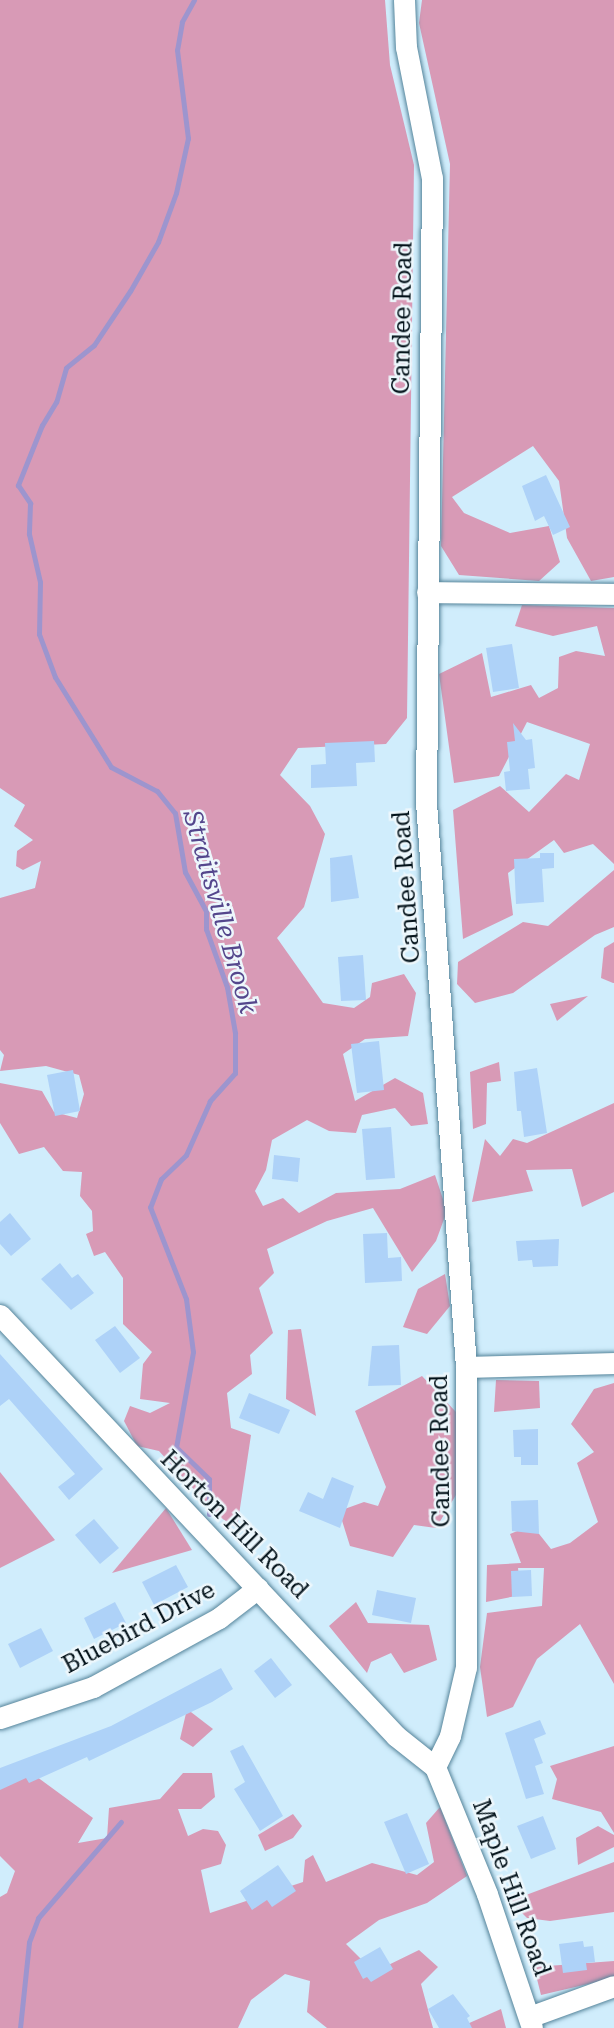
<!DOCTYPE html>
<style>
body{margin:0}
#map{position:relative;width:614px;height:2028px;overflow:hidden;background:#d0edfc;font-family:"Roboto Serif",serif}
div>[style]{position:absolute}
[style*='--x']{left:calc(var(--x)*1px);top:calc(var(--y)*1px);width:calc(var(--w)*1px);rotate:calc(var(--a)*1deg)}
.forest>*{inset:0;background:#d89ab6}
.stream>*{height:5px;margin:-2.5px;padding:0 2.5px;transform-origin:2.5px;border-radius:2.5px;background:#9d95ce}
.building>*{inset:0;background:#aed2f8}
.roads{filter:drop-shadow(0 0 2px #55849a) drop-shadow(0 0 2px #55849a)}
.minor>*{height:21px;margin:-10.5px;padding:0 10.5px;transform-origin:10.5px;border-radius:10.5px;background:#fff}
span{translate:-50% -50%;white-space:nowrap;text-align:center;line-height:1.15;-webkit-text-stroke:5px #edf7fc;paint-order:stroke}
.street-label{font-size:24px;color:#011018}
.water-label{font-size:26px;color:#54468c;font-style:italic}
</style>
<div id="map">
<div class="forest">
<div style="clip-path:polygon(0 0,385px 0,390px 65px,414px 165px,407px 718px,386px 744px,298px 748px,280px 775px,310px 806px,325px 834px,304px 907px,277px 938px,323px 1003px,354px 1008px,370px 997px,372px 983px,404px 974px,416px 993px,408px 1036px,365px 1039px,343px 1054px,355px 1101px,395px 1078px,423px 1093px,428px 1124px,411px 1126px,395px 1108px,362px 1115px,356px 1133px,329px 1131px,307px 1120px,272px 1140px,266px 1170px,255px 1191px,263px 1206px,283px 1198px,299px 1213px,336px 1193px,400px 1189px,435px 1175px,447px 1211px,436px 1241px,412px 1272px,373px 1208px,327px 1221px,267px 1249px,274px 1273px,259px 1288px,273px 1333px,250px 1355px,252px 1374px,227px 1393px,231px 1428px,251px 1435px,237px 1528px,218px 1516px,159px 1451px,137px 1446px,124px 1421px,130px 1406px,150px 1413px,170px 1403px,140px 1399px,143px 1364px,152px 1352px,123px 1324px,123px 1278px,105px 1252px,94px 1256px,86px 1234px,93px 1231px,92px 1211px,80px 1196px,82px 1172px,63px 1171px,44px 1147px,19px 1154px,0 1123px,0 1083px,42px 1091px,54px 1112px,77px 1118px,84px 1094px,79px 1075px,46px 1066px,0 1071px,4px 1055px,0 1050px,0 898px,35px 888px,41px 861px,23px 870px,16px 866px,17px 851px,33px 840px,14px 826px,25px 805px,0 788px)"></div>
<div style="clip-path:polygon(422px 0,614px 0,614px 577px,591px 581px,567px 538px,559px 481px,533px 446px,452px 497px,464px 513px,510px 533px,549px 526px,560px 562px,539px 581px,459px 575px,441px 546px,450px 164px,419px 23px)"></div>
<div style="clip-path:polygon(522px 605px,614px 608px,614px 864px,593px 844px,564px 853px,554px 840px,508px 873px,513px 915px,463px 939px,453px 810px,500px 786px,529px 812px,566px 774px,579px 780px,590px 744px,527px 722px,499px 776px,454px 783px,439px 674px,482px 653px,491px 697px,531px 685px,539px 698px,558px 688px,559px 657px,576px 651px,605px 656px,597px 626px,553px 636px,515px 626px)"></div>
<div style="clip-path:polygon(614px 870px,614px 927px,595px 935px,513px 993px,475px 1003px,457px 984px,458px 962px,523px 922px,548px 926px)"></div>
<div style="clip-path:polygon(614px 942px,614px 983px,613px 983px,601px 978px,604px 948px)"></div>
<div style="clip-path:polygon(588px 996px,557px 1021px,550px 1004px)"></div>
<div style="clip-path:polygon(499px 1062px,501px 1081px,487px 1083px,486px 1124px,473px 1129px,470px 1072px)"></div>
<div style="clip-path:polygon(614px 1103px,614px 1192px,582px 1207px,572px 1169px,526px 1170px,533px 1191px,472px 1202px,485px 1139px,500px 1156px,513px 1139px,527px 1143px)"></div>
<div style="clip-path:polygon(445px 1274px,450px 1306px,427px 1334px,403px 1327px,418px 1289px)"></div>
<div style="clip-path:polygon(301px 1329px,316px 1416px,286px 1399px,288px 1330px)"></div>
<div style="clip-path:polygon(422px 1376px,456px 1412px,459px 1490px,436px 1528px,414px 1525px,393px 1557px,350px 1546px,339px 1511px,364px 1502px,378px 1506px,386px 1487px,355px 1411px)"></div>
<div style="clip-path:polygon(496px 1380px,539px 1381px,540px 1408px,494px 1412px)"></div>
<div style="clip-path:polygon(614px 1383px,614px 1684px,580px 1624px,537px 1659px,513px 1707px,487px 1717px,480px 1667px,487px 1613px,542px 1606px,544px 1568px,518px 1568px,521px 1595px,486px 1602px,487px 1565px,521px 1563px,510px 1534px,532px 1525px,551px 1549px,570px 1543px,598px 1522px,577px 1463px,594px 1452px,571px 1424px,594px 1389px)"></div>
<div style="clip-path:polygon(0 1472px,55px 1540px,0 1568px)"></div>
<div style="clip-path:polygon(166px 1508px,192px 1550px,112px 1573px)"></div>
<div style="clip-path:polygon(356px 1602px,368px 1623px,429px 1625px,437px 1660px,404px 1673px,391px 1653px,371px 1662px,367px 1673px,329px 1626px)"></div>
<div style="clip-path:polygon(187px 1709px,213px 1729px,193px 1747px,180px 1739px)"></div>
<div style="clip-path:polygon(614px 1746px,614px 1833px,601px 1812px,552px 1799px,557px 1779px,550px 1766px)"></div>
<div style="clip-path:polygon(183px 1773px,212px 1773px,215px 1797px,201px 1809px,178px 1809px,188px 1836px,203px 1829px,218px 1831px,226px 1845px,221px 1864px,201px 1870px,210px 1913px,303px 1882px,305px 1860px,313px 1855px,326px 1882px,372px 1863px,417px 1875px,434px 1862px,426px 1823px,440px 1807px,467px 1876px,427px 1903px,379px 1920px,346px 1944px,374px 1972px,419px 1950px,438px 1967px,421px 1984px,433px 2028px,327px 2028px,307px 2012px,310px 1981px,285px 1974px,251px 2000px,238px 2028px,0 2028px,0 1897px,7px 1893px,15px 1871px,0 1856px,0 1784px,33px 1774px,93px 1818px,78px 1843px,107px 1838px,109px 1808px,160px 1799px)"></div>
<div style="clip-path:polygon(293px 1814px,302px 1826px,293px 1838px,265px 1851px,258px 1835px)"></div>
<div style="clip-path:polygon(598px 1826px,614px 1835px,614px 1847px,578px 1865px,576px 1838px)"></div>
<div style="clip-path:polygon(614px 1862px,614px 1912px,550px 1921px,527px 1918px,510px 1901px)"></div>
<div style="clip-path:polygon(614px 1961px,614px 1978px,541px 1995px,534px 1967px)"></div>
<div style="clip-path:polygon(501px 2009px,506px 2028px,458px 2028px)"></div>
</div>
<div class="stream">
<div style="--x:194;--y:0;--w:25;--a:119"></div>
<div style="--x:182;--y:22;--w:28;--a:100"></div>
<div style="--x:177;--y:50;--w:89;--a:82.9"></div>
<div style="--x:188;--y:138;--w:56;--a:102.3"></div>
<div style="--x:176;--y:193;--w:52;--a:110.2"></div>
<div style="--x:158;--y:242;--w:56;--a:119.7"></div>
<div style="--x:130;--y:291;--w:65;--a:123.7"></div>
<div style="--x:94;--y:345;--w:36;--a:141"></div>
<div style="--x:66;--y:368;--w:35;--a:106"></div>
<div style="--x:56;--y:402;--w:27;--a:121"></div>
<div style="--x:42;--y:425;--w:65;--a:111.8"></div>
<div style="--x:18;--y:485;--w:22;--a:56"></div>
<div style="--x:30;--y:503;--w:31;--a:92"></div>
<div style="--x:29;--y:534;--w:49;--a:77.1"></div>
<div style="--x:40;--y:582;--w:52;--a:91.1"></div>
<div style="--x:39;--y:634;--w:46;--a:69.6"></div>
<div style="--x:55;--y:677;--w:106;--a:58.1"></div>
<div style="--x:111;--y:767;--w:52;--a:27.6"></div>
<div style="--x:157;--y:791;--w:28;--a:51"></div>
<div style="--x:175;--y:813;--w:60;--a:80.4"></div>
<div style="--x:185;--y:872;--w:44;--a:61.7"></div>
<div style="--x:206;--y:911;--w:18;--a:90"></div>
<div style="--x:206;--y:929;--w:62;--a:70.1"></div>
<div style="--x:227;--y:987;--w:47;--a:80.1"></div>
<div style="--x:235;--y:1033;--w:40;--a:90"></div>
<div style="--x:235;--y:1073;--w:38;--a:132"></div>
<div style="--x:210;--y:1101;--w:59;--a:114"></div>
<div style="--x:186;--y:1155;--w:35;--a:136"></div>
<div style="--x:161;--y:1179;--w:30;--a:111"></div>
<div style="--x:150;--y:1207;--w:99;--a:68.6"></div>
<div style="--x:186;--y:1299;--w:53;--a:82.5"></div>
<div style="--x:193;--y:1352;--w:97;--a:100.1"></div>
<div style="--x:176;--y:1447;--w:46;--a:44.1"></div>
<div style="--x:209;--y:1479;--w:35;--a:90"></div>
<div style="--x:20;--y:2028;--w:86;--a:-84"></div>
<div style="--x:29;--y:1942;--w:26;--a:-69"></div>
<div style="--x:38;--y:1918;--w:127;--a:-49.2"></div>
</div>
<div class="building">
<div style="clip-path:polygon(546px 475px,570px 527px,553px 535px,544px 516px,535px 521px,522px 486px)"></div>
<div style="clip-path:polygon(512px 644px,519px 688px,493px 692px,486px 648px)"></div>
<div style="clip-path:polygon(513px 723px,526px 740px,532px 739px,535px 768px,528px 769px,530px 789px,506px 791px,504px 772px,510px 771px,507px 742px,515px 741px)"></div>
<div style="clip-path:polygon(374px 741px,375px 762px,356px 763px,357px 786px,311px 788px,311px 765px,326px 764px,325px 743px)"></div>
<div style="clip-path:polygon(540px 853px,554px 853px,554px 868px,542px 869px,544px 902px,516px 904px,514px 859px,540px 858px)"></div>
<div style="clip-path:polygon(352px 855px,359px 898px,331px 902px,330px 858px)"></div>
<div style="clip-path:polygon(363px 955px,366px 1000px,341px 1001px,338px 957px)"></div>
<div style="clip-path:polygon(379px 1041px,384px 1090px,357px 1093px,351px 1044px)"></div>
<div style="clip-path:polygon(537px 1068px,547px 1133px,524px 1137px,521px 1111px,517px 1111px,514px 1072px)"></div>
<div style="clip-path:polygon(73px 1070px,80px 1111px,55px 1116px,47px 1075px)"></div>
<div style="clip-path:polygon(391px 1127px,395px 1178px,366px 1180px,362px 1129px)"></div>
<div style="clip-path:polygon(274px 1155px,300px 1158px,298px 1182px,272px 1179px)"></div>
<div style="clip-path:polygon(10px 1213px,31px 1239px,11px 1256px,0 1244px,0 1222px)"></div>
<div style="clip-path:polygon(387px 1233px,388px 1258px,401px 1257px,402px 1281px,365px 1283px,363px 1234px)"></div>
<div style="clip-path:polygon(559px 1239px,558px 1266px,533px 1267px,532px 1260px,518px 1261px,516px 1241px)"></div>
<div style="clip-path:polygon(60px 1263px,72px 1278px,78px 1274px,94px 1293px,71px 1310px,41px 1279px)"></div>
<div style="clip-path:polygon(115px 1326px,140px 1358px,120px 1373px,95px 1340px)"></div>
<div style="clip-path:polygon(399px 1345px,401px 1385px,368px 1386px,372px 1346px)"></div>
<div style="clip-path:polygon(0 1354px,103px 1469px,69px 1500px,58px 1487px,75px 1474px,9px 1399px,0 1406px)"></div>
<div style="clip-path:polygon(249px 1393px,290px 1410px,279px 1434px,239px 1418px)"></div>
<div style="clip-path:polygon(538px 1429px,538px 1465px,521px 1465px,521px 1457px,514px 1457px,513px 1430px)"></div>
<div style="clip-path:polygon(332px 1477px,354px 1486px,340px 1528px,299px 1511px,308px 1492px,323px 1499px)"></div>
<div style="clip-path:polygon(538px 1500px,539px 1534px,512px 1531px,511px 1501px)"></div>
<div style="clip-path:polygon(94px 1519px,119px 1548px,100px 1564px,75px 1535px)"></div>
<div style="clip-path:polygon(176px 1565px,188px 1587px,154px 1605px,142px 1582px)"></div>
<div style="clip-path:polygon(531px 1570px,532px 1596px,512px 1597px,511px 1571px)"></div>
<div style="clip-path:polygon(377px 1590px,416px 1598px,411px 1623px,372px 1615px)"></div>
<div style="clip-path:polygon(115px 1602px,126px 1623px,94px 1639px,84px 1618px)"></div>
<div style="clip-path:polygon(41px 1628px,53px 1651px,20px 1668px,8px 1644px)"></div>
<div style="clip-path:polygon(271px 1658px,292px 1685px,275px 1698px,254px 1671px)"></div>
<div style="clip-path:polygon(221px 1668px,233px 1689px,212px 1702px,89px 1761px,87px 1757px,29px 1783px,26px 1778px,0 1790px,0 1768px,111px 1726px)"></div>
<div style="clip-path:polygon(540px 1720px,546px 1734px,534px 1739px,543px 1763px,535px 1766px,544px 1794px,526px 1799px,505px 1733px)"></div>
<div style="clip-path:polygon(243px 1745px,283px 1816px,260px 1831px,234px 1789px,245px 1782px,230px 1751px)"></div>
<div style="clip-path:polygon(407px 1813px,429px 1864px,406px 1874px,384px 1822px)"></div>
<div style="clip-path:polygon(543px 1816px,556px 1849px,531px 1859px,517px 1826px)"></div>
<div style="clip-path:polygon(278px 1865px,296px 1891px,272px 1907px,267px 1900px,252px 1910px,240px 1891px)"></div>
<div style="clip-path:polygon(583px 1941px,584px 1947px,593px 1946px,595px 1962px,586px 1963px,587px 1970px,563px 1973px,559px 1944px)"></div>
<div style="clip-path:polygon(380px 1947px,393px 1969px,371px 1982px,367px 1977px,363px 1979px,354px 1962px)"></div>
<div style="clip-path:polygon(453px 1994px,470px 2016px,467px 2018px,472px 2028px,439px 2028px,428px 2009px)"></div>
</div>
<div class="roads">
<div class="minor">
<div style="--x:404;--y:0;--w:47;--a:87.6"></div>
<div style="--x:406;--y:47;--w:134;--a:78.8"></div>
<div style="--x:432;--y:178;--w:624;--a:90.55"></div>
<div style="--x:426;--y:802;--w:566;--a:85.95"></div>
<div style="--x:466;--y:1367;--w:300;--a:90"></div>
<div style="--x:466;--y:1667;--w:71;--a:103.1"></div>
<div style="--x:450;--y:1736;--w:34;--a:116"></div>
<div style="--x:427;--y:592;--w:187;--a:0.6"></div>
<div style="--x:0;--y:1315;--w:578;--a:46.75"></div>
<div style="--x:396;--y:1736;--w:50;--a:38.5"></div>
<div style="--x:435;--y:1767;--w:137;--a:67.7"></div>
<div style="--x:487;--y:1894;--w:141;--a:71.4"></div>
<div style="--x:466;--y:1367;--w:148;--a:-1.5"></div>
<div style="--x:0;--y:1718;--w:98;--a:-18.4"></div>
<div style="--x:93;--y:1687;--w:144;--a:-28.7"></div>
<div style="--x:219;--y:1618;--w:49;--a:-37.6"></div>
<div style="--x:529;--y:2017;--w:90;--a:-20"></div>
</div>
</div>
<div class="street-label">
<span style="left:403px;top:318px;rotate:-89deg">Candee Road</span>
<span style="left:407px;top:887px;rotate:-94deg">Candee Road</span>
<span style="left:441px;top:1451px;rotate:-91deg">Candee Road</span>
<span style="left:234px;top:1525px;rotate:45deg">Horton Hill Road</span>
<span style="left:139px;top:1628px;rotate:-28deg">Bluebird Drive</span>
<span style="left:511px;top:1888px;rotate:70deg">Maple Hill Road</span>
</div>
<div class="water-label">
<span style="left:220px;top:912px;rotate:74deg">Straitsville Brook</span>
</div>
</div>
